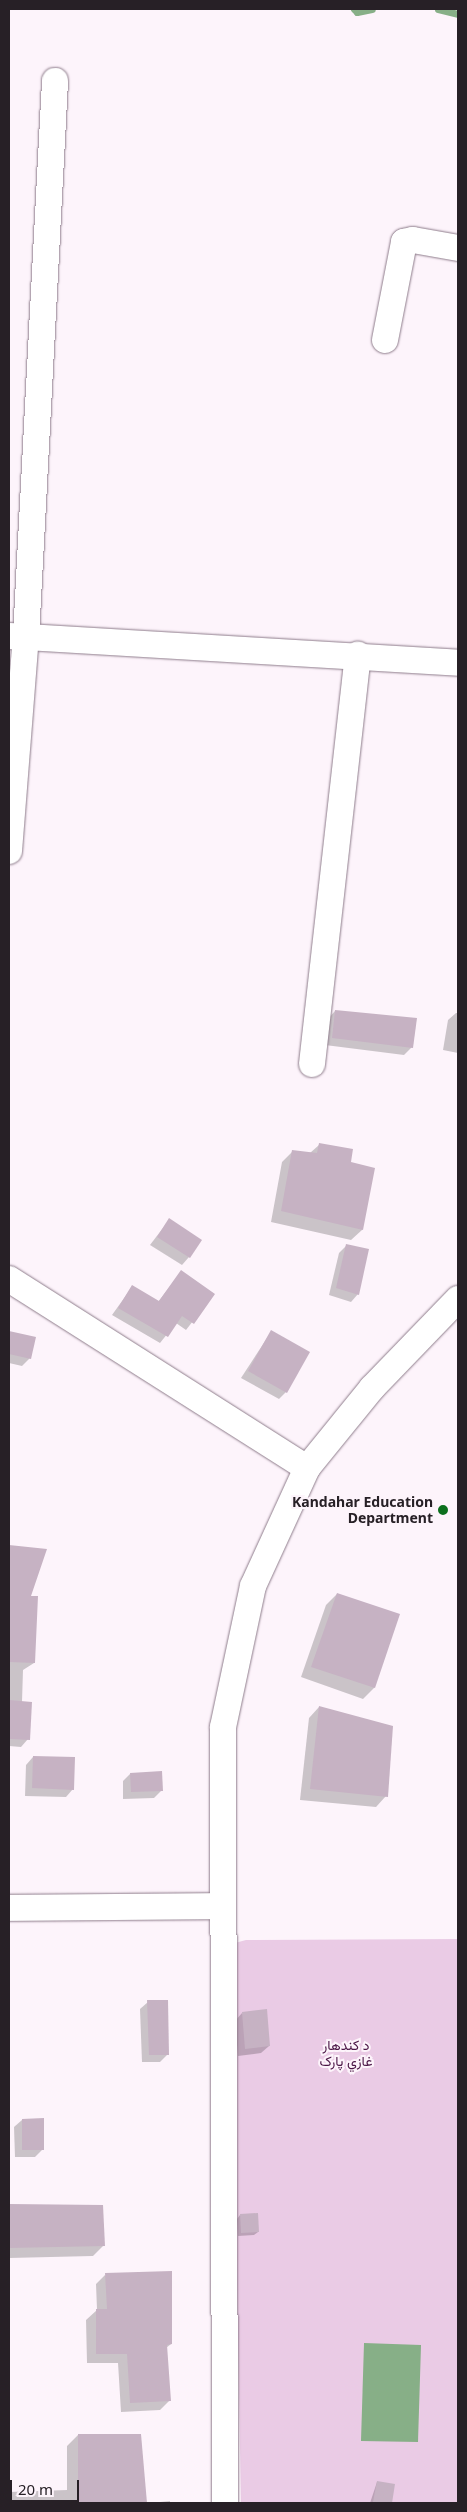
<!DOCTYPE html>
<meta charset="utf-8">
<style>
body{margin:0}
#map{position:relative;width:467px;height:2512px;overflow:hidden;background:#fdf4fb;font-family:"Noto Sans",Vazirmatn,sans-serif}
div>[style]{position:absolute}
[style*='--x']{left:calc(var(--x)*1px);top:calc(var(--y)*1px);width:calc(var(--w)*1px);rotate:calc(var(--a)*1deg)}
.green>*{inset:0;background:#eacbe5}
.water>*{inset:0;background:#87af87}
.shadow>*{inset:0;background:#0003}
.stream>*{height:7px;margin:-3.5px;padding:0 3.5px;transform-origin:3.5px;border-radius:3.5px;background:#87af87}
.building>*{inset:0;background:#c6b2c3}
.roads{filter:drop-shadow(0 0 1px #8e7c8b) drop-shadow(0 0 1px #8e7c8b)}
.minor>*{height:26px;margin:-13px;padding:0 13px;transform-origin:13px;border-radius:13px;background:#fff}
.dots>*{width:14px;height:14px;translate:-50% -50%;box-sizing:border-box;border:2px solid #fdf4fb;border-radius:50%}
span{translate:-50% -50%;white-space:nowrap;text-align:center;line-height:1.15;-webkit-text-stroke:4px #fdf4fb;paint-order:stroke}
.poi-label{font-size:14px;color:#272026;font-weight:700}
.right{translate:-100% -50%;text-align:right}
.park-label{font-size:14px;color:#4b1646}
.frame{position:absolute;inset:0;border:10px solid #272026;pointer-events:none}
.scale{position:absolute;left:10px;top:2480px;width:69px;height:22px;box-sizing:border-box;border:2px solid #272026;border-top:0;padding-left:6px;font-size:15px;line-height:18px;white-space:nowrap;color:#272026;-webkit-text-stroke:4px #fdf4fb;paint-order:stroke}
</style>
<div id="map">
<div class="green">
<div style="clip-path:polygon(458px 1939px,458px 2503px,241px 2503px,231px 1952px,235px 1943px,246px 1940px)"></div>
</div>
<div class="water">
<div style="clip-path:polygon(364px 2343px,421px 2345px,418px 2442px,361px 2441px)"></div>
</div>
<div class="shadow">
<div style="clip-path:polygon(335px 1011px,412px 1047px,404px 1055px,325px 1045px,328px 1019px)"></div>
<div style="clip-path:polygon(456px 1013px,458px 1013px,458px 1053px,443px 1050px,448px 1020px)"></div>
<div style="clip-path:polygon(319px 1145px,350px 1163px,362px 1230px,351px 1240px,271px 1222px,282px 1162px,293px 1151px,310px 1153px)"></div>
<div style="clip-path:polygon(169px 1220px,189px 1257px,182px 1265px,150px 1245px)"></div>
<div style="clip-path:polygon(346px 1246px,358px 1294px,351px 1302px,329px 1295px,339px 1253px)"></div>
<div style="clip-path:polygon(181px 1272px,214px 1294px,186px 1330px,176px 1323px,160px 1343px,112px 1315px,132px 1287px,158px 1302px)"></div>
<div style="clip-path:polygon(271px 1332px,286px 1392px,279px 1399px,241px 1378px)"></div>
<div style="clip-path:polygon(9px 1333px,34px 1338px,30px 1358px,22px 1366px,9px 1363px,9px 1411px)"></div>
<div style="clip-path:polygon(9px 1546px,45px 1550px,29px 1597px,34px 1663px,23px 1670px,22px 1702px,28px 1739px,21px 1747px,9px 1746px)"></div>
<div style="clip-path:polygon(337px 1594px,399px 1615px,374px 1688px,363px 1699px,301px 1677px,326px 1605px)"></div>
<div style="clip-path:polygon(319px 1707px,386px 1796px,376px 1807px,300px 1800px,309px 1718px)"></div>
<div style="clip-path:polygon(33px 1757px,73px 1789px,66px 1797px,25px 1796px,26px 1765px)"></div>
<div style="clip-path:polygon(130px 1774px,162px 1790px,154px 1798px,123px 1799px,123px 1781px)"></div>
<div style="clip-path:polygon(148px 2002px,168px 2054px,160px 2062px,142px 2062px,140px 2009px)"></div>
<div style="clip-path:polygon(242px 2013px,269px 2046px,261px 2053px,238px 2056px,235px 2021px)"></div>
<div style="clip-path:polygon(22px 2120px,43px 2149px,35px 2157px,15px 2157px,14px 2127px)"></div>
<div style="clip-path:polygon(9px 2205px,102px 2206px,104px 2245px,93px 2256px,9px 2258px)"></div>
<div style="clip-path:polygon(240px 2215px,258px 2232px,254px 2235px,238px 2236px,237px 2219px)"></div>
<div style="clip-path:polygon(105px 2275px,171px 2344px,166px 2348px,170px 2400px,160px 2410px,121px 2412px,118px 2363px,87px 2363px,86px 2320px,97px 2310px,96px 2284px)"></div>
<div style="clip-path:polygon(78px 2435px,140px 2435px,146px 2503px,9px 2503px,9px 2492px,67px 2490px,67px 2446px)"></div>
<div style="clip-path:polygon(377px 2482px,394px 2485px,390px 2503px,370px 2503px)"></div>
<div style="clip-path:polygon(170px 2501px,170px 2503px,150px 2503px)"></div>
</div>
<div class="stream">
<div style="--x:354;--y:9;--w:4;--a:45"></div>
<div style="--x:357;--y:12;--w:15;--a:-11"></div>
<div style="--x:438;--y:9;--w:21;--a:14"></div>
</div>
<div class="building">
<div style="clip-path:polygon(335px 1010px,417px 1018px,413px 1048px,332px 1038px)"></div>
<div style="clip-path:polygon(319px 1143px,353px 1149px,351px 1162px,375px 1168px,363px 1230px,281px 1211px,292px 1150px,317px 1153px)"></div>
<div style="clip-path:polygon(169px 1218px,202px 1240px,190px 1258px,157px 1237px)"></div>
<div style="clip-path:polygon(346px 1244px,369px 1249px,359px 1295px,336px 1288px)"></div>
<div style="clip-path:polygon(181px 1270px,215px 1294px,194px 1324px,182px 1316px,168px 1337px,118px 1308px,132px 1285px,159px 1301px)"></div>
<div style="clip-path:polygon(271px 1330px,310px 1352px,287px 1393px,248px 1371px)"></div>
<div style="clip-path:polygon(9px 1331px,36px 1337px,31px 1359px,9px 1354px)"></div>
<div style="clip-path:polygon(9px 1545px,47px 1549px,31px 1596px,38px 1596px,35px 1663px,9px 1662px)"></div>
<div style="clip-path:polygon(337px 1593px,400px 1614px,375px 1688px,311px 1667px)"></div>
<div style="clip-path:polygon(9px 1700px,32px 1702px,30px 1740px,9px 1739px)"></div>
<div style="clip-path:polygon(319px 1706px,393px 1726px,388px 1797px,310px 1789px)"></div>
<div style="clip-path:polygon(33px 1756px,75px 1757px,74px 1790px,32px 1788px)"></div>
<div style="clip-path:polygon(162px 1771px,163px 1791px,131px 1792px,130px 1773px)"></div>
<div style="clip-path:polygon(147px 2000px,168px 2000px,169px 2055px,149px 2055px)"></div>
<div style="clip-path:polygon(267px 2009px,270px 2046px,245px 2049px,242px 2012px)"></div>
<div style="clip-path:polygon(44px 2118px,44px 2150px,22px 2150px,22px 2119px)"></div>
<div style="clip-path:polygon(9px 2204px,103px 2205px,105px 2246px,9px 2248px)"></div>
<div style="clip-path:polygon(258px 2213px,259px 2232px,241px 2233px,240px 2214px)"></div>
<div style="clip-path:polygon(172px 2271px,172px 2344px,167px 2345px,171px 2401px,130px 2403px,127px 2354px,96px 2354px,96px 2309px,107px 2309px,105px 2273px)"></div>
<div style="clip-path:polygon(78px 2434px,141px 2434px,147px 2503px,78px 2503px)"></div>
<div style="clip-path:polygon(377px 2481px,395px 2484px,392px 2503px,373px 2502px)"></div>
</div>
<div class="roads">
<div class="minor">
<div style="--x:385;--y:340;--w:100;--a:-79"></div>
<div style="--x:404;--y:242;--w:9;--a:-13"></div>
<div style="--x:413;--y:240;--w:46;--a:10.1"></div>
<div style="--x:10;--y:636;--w:449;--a:3.4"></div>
<div style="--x:9;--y:851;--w:215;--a:-85.5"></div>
<div style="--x:26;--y:637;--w:557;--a:-87.01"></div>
<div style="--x:312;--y:1064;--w:412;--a:-83.6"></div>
<div style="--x:9;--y:1279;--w:353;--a:32.4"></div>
<div style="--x:9;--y:1908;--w:212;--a:-0.5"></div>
<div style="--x:225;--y:2503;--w:776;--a:-90.15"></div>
<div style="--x:223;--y:1727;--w:144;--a:-78"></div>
<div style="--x:253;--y:1586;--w:130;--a:-65.4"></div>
<div style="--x:307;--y:1468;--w:103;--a:-50.9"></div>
<div style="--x:372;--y:1388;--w:124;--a:-46"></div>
</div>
</div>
<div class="dots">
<div style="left:443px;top:1510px;background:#0c6f1d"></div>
</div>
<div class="poi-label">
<span class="right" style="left:433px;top:1510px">Kandahar Education<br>Department</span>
</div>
<div class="park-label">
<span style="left:346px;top:2053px">د کندهار<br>غازي پارک</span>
</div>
<div class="frame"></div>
<div class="scale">20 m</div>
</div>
